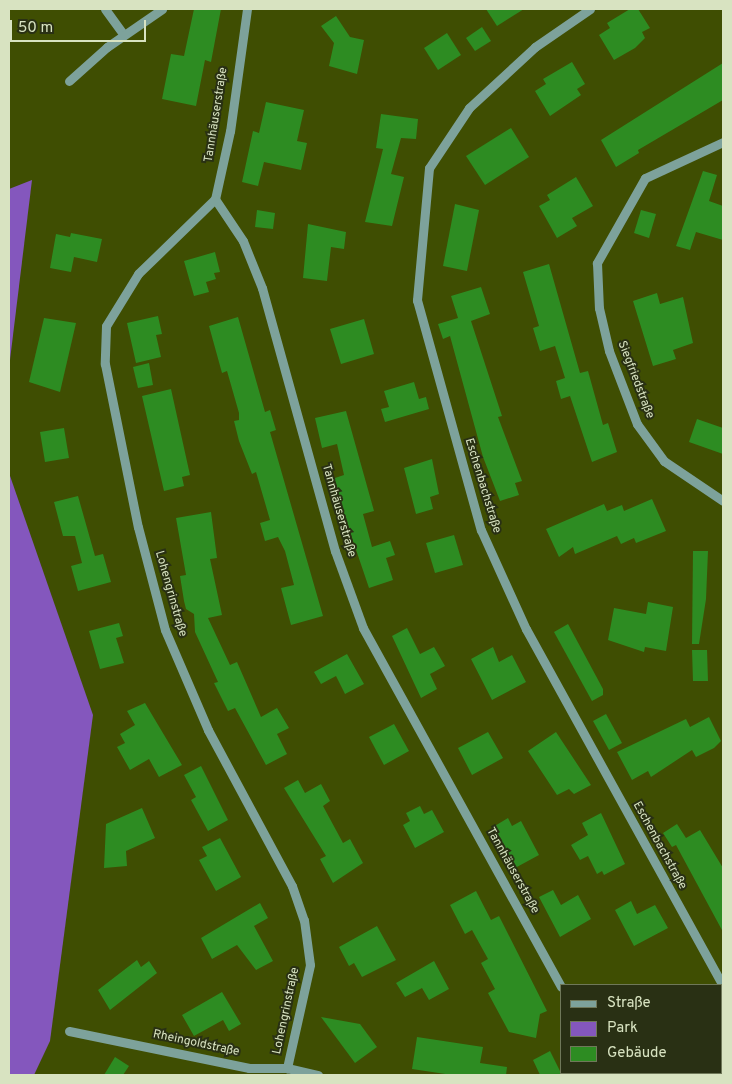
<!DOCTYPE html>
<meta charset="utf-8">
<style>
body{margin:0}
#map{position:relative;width:732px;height:1084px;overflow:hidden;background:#3f4e02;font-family:Overpass,sans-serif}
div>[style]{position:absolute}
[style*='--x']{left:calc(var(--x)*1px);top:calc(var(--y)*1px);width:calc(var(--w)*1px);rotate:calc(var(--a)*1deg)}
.green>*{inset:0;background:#8457bd}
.building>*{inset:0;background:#2d8c22}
.minor>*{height:9px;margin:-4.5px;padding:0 4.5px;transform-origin:4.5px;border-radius:4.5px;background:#7da29b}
span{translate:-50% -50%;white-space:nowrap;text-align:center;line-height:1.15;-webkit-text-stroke:4px #293014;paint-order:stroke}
.street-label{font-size:12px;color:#d8e3c1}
.frame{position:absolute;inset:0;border:10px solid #d8e3c1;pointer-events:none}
.legend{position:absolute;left:560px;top:984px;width:162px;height:90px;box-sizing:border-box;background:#293014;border:1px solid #6f7859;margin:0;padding:6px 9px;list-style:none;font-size:15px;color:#d8e3c1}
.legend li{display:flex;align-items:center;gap:10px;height:25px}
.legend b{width:25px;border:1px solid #6f7859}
.scale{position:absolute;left:10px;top:20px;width:136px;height:22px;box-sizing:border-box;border:2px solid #d8e3c1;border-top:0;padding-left:6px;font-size:15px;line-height:18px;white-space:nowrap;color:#d8e3c1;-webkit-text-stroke:4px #293014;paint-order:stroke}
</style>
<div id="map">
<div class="green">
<div style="clip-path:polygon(32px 180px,9px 368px,9px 189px)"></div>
<div style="clip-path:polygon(9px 473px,93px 715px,50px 1041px,34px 1075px,9px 1075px)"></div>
</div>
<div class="building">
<div style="clip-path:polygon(194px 9px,221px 9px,211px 62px,205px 60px,196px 106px,162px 99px,171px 54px,184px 56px)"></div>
<div style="clip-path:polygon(486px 9px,524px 9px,497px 26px)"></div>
<div style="clip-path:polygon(630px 9px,638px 9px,650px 28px,642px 32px,645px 38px,635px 48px,614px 60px,599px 35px,610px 28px,607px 23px)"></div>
<div style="clip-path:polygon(336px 16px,350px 37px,364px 40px,357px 74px,329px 66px,334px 43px,321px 26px)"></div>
<div style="clip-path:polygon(482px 27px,491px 41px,475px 51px,466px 38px)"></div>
<div style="clip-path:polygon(447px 33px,461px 55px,438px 70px,424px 48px)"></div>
<div style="clip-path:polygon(572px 62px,585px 84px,577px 89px,581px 95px,550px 116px,535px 91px,546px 84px,543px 79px)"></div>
<div style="clip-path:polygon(723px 63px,723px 100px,638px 150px,639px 153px,616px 167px,601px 140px)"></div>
<div style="clip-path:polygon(266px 102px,304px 110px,297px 141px,307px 143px,301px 170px,264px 162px,258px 186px,242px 182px,253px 131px,259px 133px)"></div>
<div style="clip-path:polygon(381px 114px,418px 119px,416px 139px,401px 138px,391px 174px,404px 177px,392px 226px,365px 222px,383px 149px,376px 148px)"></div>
<div style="clip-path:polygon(511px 128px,529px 157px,485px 185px,466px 156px)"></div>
<div style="clip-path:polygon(703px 171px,717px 175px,709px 201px,723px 206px,723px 240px,696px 232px,690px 250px,676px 246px)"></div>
<div style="clip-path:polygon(576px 177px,593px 206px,572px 218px,577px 226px,557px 238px,539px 206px,550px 200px,547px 195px)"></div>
<div style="clip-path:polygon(455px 204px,479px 210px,467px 271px,443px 266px)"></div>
<div style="clip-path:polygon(257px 210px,275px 213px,273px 229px,255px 227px)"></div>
<div style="clip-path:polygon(641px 210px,656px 214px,649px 238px,634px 233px)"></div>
<div style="clip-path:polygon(308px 224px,346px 232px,344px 249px,331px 247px,327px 281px,303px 278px)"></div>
<div style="clip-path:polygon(71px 233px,102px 239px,97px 262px,74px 257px,71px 272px,50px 268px,56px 234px,70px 237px)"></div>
<div style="clip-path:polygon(215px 252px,220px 272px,214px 273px,216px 279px,206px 282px,209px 292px,194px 296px,184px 261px)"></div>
<div style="clip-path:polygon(549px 264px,580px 373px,588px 371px,603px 425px,608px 423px,617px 452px,592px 462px,570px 396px,561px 399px,556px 381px,565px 378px,555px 346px,540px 351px,533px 328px,539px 326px,523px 272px)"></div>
<div style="clip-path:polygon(481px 287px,490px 314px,471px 321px,502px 416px,498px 417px,522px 481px,515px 483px,519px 495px,500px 501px,483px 457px,450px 336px,443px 339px,438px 324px,458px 318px,451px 296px)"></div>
<div style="clip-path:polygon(657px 293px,660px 304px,683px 297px,693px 343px,673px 350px,676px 359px,653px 366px,633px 301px)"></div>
<div style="clip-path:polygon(158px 316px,162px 334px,156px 335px,161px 357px,136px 363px,127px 323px)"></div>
<div style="clip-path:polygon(238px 317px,265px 412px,270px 410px,276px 430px,270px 432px,323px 616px,291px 625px,281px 588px,294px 585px,285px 551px,278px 537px,265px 541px,260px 523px,270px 520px,256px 472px,252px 474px,239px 441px,234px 421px,239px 420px,239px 413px,227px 371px,222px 373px,209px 326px)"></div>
<div style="clip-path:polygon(44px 318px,76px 323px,60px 392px,29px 382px)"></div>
<div style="clip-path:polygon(364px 319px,374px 354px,341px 364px,330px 329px)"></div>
<div style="clip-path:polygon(149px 363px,153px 385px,138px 388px,133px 367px)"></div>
<div style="clip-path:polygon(414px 382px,419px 399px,426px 397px,429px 409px,385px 422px,381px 409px,389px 407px,384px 391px)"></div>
<div style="clip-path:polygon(171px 389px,190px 475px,182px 477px,184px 486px,164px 491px,142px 396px)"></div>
<div style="clip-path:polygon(346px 411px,374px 511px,363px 514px,372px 547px,390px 541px,395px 555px,386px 558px,393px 580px,369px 588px,332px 479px,344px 475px,337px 444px,322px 448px,315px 418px)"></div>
<div style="clip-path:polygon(697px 419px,723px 428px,723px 454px,689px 442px)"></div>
<div style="clip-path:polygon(64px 428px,69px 458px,45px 462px,40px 432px)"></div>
<div style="clip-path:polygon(432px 459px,439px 494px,430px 497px,433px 509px,416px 514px,404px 468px)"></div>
<div style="clip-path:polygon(78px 496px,95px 556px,103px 554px,111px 582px,78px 591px,71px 566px,82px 563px,75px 536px,63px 536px,54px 502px)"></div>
<div style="clip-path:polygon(652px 499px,666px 531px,636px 543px,634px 538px,621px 544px,617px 536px,575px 554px,573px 547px,559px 557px,546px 529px,604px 504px,607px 511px,622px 505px,624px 511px)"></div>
<div style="clip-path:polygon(211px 512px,217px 558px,210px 559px,222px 615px,208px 618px,230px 665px,237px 662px,261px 717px,277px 708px,289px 728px,277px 734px,287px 754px,266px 765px,235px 708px,228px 711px,214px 683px,218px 682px,195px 632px,194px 614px,186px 609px,184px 601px,180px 576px,186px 575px,176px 518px)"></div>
<div style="clip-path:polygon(454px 535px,463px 565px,435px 573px,426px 543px)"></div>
<div style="clip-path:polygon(693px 551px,708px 551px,706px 599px,699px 644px,692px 644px)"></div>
<div style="clip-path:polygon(648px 602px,673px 607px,666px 651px,645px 647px,644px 652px,608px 640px,614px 608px,646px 614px)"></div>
<div style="clip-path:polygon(119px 623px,123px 636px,116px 638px,124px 663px,100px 669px,89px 631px)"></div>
<div style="clip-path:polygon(568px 624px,603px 689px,603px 695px,592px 701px,554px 632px)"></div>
<div style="clip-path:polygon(407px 628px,420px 654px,434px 647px,445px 666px,430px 674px,437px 689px,421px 698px,392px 636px)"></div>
<div style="clip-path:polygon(493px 647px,499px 662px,512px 655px,526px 682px,492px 700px,471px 659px)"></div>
<div style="clip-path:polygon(692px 650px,707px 650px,708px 681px,693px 681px)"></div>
<div style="clip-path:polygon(347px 654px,364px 684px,345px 694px,336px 676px,321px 684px,314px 672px)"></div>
<div style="clip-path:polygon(145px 703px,182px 765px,159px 777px,149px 759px,130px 770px,117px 747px,125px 743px,120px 734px,135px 725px,127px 711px)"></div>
<div style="clip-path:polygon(606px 714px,622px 743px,609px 750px,593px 721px)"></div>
<div style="clip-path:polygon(709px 717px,721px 741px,714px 748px,696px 757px,692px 750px,651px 777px,648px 771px,632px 780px,617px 752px,686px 719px,690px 727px)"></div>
<div style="clip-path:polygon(394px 724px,409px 751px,384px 765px,369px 737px)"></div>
<div style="clip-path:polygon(488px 732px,503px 758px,472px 775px,458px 748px)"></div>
<div style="clip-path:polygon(556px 732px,591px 785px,574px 794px,569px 789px,557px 795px,528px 751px)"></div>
<div style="clip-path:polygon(201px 766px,228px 820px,208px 831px,191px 800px,196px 797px,184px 775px)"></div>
<div style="clip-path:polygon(298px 780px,305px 793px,321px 784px,330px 801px,323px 806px,343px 843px,350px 839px,363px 863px,333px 883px,320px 859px,326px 856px,284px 788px)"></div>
<div style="clip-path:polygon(420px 806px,424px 814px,432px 810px,444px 832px,415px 848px,403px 825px,410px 821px,406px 813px)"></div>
<div style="clip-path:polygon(142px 808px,155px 838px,126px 851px,127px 866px,104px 868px,106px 824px)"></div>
<div style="clip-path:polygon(601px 813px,625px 864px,604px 875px,602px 871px,597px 874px,588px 856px,580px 860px,571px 845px,588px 835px,582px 823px)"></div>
<div style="clip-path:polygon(508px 818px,512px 826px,521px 821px,539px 855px,515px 868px,493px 827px)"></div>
<div style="clip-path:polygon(677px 824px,686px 838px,700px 830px,723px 868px,723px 932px,676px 845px,672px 847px,663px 833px)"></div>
<div style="clip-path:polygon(220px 838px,241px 877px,216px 891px,199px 860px,207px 856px,202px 847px)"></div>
<div style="clip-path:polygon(553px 890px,561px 905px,578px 895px,591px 919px,560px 937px,539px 897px)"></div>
<div style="clip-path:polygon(476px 891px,491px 920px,499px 916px,547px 1011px,540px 1014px,536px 1038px,509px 1032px,488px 993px,495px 989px,481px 963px,488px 959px,472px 930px,465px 934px,450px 905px)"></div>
<div style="clip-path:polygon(631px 901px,637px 914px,655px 905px,668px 928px,634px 946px,615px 910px)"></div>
<div style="clip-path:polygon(260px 903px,268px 918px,254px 926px,273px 961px,256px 970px,237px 945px,212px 959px,201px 938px)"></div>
<div style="clip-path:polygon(377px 926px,396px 960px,362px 977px,354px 963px,349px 966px,339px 947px)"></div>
<div style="clip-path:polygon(137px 960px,141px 967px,149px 961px,157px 973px,110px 1010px,98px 990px)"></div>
<div style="clip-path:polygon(434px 961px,449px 989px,429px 1000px,422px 988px,405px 997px,396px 983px)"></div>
<div style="clip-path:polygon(222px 992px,241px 1024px,229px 1031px,223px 1020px,194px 1036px,182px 1015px)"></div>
<div style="clip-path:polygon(321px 1017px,360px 1024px,377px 1047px,355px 1063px)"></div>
<div style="clip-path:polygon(417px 1037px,483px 1047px,480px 1063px,507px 1067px,506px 1075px,452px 1075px,412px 1069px)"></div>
<div style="clip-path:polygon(550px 1051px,562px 1075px,540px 1075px,533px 1060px)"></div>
<div style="clip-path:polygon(115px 1057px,129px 1066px,123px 1075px,104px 1075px)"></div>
</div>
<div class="minor">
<div style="--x:105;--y:9;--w:32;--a:54"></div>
<div style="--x:247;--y:9;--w:123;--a:97.9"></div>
<div style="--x:230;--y:131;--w:70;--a:102.4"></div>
<div style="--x:215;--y:199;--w:50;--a:56.3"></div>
<div style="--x:243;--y:241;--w:51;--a:68"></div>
<div style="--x:262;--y:288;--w:273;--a:74.5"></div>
<div style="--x:335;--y:551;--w:82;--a:70"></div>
<div style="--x:363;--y:628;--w:410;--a:61.1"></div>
<div style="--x:590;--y:9;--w:67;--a:145.4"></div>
<div style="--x:535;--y:47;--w:90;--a:137.3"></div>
<div style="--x:469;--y:108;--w:72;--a:123.7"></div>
<div style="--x:429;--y:168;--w:133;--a:95.2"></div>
<div style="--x:417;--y:300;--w:239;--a:74.5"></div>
<div style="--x:481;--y:530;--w:109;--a:65.6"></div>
<div style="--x:526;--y:629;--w:408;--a:61.1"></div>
<div style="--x:69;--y:81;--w:51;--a:-41.8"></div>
<div style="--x:107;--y:47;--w:67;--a:-34.6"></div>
<div style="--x:723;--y:142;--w:86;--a:155.2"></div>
<div style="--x:645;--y:178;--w:98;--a:119.5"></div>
<div style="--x:597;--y:263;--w:45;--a:87.5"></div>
<div style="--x:599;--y:308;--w:44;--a:76.9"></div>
<div style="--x:609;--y:351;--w:78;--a:69"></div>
<div style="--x:637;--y:424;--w:46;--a:53.9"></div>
<div style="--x:664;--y:461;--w:71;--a:34.1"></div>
<div style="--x:215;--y:199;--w:107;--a:135.8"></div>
<div style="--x:138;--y:274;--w:61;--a:121.6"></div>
<div style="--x:106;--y:326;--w:38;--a:92"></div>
<div style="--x:105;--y:364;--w:166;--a:78.6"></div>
<div style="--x:138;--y:527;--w:106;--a:75.3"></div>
<div style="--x:165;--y:630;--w:109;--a:66.7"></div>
<div style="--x:208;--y:730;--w:177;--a:61.7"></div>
<div style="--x:292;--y:886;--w:36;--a:71"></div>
<div style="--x:304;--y:920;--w:45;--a:82.4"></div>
<div style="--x:310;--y:965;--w:106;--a:102.6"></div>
<div style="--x:69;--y:1031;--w:184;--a:11.6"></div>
<div style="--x:249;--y:1068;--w:38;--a:0"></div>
<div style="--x:287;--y:1068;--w:32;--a:13"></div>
<div style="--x:604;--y:1073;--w:3;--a:45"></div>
</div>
<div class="street-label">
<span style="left:217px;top:115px;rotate:-81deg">Tannhäuserstraße</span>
<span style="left:635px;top:380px;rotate:69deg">Siegfriedstraße</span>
<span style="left:482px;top:486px;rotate:73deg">Eschenbachstraße</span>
<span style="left:338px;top:511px;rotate:74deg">Tannhäuserstraße</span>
<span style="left:170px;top:594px;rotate:74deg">Lohengrinstraße</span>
<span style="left:659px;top:846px;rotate:61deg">Eschenbachstraße</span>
<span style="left:512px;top:871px;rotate:61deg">Tannhäuserstraße</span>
<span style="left:287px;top:1011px;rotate:-78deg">Lohengrinstraße</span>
<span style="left:196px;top:1044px;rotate:12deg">Rheingoldstraße</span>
</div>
<div class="frame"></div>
<ul class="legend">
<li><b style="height:6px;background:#7da29b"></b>Straße</li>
<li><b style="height:14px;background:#8457bd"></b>Park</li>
<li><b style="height:14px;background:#2d8c22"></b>Gebäude</li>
</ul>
<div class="scale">50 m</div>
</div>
